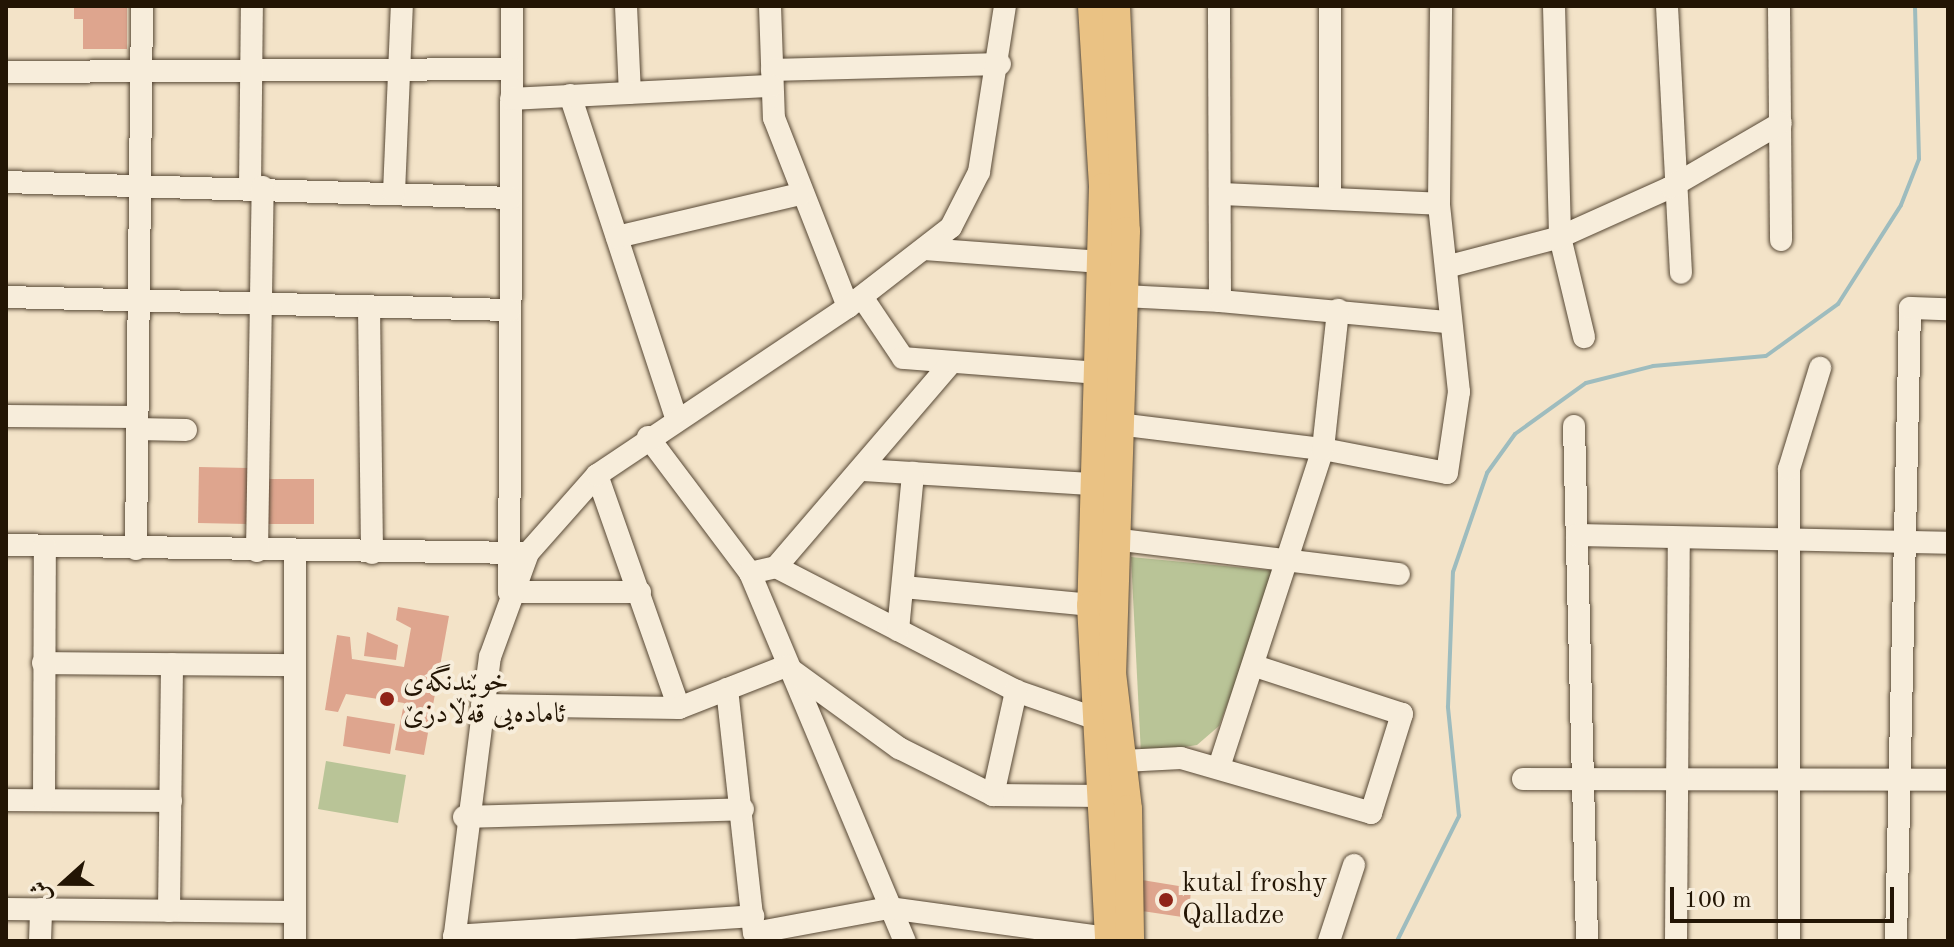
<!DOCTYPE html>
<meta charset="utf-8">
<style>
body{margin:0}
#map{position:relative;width:1954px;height:947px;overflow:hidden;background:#f3e3c8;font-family:"Old Standard TT",Amiri,serif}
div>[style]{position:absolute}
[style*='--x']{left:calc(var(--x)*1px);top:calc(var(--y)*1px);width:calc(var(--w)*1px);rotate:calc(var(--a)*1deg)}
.green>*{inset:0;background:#b9c497}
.stream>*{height:4px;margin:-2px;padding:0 2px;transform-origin:2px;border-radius:2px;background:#9ebcbe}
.building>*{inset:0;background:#dea58e}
.roads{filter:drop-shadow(0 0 2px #574835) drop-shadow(0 0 2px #574835)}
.minor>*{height:22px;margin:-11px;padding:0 11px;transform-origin:11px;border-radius:11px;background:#f7eddb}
.major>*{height:28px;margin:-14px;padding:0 14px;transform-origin:14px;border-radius:14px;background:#eac284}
.dots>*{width:22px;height:22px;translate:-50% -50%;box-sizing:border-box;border:4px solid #f7eddb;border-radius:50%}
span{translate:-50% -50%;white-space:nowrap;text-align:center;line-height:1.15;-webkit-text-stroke:8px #f7eddb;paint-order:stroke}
.poi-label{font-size:28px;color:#231504}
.left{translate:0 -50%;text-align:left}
.frame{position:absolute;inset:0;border:8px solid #231504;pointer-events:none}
.north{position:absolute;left:24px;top:843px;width:80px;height:80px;-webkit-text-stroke:6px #f7eddb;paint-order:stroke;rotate:249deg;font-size:22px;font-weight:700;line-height:32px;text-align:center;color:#231504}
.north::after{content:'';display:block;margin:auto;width:28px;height:36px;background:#231504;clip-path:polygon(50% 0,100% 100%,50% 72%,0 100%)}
.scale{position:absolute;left:1670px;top:887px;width:224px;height:36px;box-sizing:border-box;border:4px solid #231504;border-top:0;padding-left:10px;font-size:24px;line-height:28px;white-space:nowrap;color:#231504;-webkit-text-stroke:6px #f7eddb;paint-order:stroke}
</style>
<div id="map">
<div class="green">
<div style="clip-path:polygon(1131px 557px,1278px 571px,1219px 726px,1197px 745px,1141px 754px)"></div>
<div style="clip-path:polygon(326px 761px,406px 775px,398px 823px,318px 809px)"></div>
</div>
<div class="stream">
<div style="--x:1397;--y:941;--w:140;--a:-63.6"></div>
<div style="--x:1459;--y:816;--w:110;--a:-95.8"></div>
<div style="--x:1448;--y:707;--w:135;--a:-87.9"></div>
<div style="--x:1453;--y:572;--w:105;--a:-71"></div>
<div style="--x:1487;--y:473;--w:48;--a:-54.3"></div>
<div style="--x:1515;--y:434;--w:87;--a:-35.7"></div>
<div style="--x:1586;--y:383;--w:69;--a:-14.2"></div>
<div style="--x:1653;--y:366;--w:113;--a:-5.1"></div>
<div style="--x:1766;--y:356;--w:89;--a:-35.8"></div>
<div style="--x:1838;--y:304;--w:117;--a:-57.5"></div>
<div style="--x:1901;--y:205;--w:49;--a:-68.6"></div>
<div style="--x:1919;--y:159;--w:153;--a:-91.5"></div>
</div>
<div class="building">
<div style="clip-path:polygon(74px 6px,127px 6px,127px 49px,83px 49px,83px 19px,74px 19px)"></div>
<div style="clip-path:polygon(199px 467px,248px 468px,247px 524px,198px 523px)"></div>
<div style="clip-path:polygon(268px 479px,314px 479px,314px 524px,268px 524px)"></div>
<div style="clip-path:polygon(398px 607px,449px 616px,424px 755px,395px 750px,404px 703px,346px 694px,338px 712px,325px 710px,337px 635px,350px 637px,352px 659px,404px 667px,411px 628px,396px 620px)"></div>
<div style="clip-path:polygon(367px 632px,398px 645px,396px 660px,364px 656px)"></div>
<div style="clip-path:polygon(347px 716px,395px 724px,390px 754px,343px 746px)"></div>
<div style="clip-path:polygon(1142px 880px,1191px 888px,1189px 918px,1142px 911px)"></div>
</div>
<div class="roads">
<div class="minor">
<div style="--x:512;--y:6;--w:586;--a:90.29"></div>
<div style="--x:509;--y:592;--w:131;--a:0"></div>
<div style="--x:626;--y:6;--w:87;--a:87.4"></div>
<div style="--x:770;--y:6;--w:112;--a:88"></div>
<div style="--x:774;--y:118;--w:203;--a:68.6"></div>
<div style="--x:1330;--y:6;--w:191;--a:90"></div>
<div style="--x:1554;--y:6;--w:231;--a:88.5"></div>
<div style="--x:1560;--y:237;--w:103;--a:76.5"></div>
<div style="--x:1667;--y:6;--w:267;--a:87"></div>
<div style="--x:1779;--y:6;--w:234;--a:89.5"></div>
<div style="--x:772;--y:70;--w:228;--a:-1.5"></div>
<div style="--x:6;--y:72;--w:506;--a:-0.34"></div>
<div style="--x:570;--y:95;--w:339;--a:71.8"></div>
<div style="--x:511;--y:99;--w:261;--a:-2.9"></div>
<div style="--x:6;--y:182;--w:505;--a:1.81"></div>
<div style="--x:250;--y:187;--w:181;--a:-89.4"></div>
<div style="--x:394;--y:193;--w:187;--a:-87.6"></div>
<div style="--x:1222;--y:194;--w:217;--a:2.6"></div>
<div style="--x:617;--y:237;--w:189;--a:-13.2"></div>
<div style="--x:925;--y:249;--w:176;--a:4.2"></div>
<div style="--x:1446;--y:267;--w:118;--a:-14.7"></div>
<div style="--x:1560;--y:237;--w:122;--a:-24.2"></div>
<div style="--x:1671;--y:187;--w:127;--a:-30.2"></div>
<div style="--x:1125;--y:296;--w:95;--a:3"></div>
<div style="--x:1220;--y:301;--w:295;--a:-90.2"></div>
<div style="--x:6;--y:297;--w:504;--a:1.48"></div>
<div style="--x:862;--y:297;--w:73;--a:56.1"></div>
<div style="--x:903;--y:358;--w:195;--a:4.4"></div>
<div style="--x:1220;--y:301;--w:227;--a:5.3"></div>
<div style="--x:369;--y:306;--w:247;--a:89.3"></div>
<div style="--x:6;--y:416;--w:131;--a:0.4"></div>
<div style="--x:1118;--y:424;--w:207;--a:7"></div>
<div style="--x:1323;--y:449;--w:126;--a:11"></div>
<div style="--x:1447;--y:473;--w:82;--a:-81.6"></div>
<div style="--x:1459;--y:392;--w:189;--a:-96.1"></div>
<div style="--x:1439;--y:204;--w:198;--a:-89.4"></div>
<div style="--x:1574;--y:426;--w:515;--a:88.55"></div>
<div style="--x:137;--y:429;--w:49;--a:1.2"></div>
<div style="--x:648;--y:437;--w:170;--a:53.1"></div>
<div style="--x:750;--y:573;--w:399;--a:67.2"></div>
<div style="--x:862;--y:470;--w:230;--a:3.5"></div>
<div style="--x:597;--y:475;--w:247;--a:70.6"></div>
<div style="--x:1577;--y:535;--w:371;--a:1.2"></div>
<div style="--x:1113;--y:539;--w:288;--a:7"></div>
<div style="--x:6;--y:545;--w:517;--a:0.89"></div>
<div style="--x:136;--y:549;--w:543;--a:-89.37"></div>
<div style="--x:257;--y:551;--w:364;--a:-89.1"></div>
<div style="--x:776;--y:567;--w:266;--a:-49.4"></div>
<div style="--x:750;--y:573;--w:27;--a:-13"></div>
<div style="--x:776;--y:567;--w:270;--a:27.3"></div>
<div style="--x:1016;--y:691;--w:86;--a:19.1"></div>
<div style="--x:904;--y:587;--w:188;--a:5.5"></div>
<div style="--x:898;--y:630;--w:158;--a:-84.5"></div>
<div style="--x:43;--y:663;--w:251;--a:0.5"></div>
<div style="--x:727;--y:689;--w:244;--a:83.7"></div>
<div style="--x:482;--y:705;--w:197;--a:0.9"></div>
<div style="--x:679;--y:708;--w:115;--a:-21.4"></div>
<div style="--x:786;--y:666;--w:140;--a:36"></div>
<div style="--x:899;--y:748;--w:105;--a:26.6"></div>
<div style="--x:993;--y:795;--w:110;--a:0.5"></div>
<div style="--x:1123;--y:761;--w:58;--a:-3"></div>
<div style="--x:1181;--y:758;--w:198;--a:16.1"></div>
<div style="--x:1371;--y:813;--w:104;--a:-72.6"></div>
<div style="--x:1402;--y:714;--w:155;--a:-161.9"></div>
<div style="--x:1219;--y:767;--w:335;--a:-71.9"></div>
<div style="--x:1323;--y:449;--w:140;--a:-83.8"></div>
<div style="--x:1523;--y:779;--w:425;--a:0.1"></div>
<div style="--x:993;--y:795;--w:107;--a:-77.5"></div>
<div style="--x:6;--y:800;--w:165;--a:0.3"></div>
<div style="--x:44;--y:800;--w:254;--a:-89.8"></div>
<div style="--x:464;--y:817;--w:279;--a:-1.6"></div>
<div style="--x:6;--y:909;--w:288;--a:0.6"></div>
<div style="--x:169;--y:911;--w:247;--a:-89.3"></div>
<div style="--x:754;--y:933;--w:137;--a:-10.5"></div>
<div style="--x:889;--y:908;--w:222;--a:7.8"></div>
<div style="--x:454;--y:936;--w:300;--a:-3.8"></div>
<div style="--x:40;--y:941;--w:32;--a:-88"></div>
<div style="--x:295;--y:941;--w:390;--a:-90"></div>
<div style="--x:454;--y:941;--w:286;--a:-82.8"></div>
<div style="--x:490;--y:657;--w:111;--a:-69.9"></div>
<div style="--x:528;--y:553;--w:104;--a:-48.5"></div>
<div style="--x:597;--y:475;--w:302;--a:-33.8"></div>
<div style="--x:848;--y:307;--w:130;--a:-37.8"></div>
<div style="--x:951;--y:227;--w:62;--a:-63"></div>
<div style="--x:979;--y:172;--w:168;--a:-81.1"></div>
<div style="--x:1329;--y:941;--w:80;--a:-71.8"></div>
<div style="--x:1676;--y:941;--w:403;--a:-89.6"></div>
<div style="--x:1789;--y:941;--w:472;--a:-90"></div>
<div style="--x:1789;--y:469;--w:106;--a:-72.9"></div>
<div style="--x:1896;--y:941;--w:633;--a:-88.73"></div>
<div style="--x:1910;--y:308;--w:38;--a:2"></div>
</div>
<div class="major">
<div style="--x:1092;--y:6;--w:181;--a:86.5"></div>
<div style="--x:1103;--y:187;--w:418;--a:91.6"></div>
<div style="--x:1091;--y:605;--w:336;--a:86.9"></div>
<div style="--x:1116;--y:6;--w:225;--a:87.5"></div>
<div style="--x:1126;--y:231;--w:442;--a:91.8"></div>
<div style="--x:1112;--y:673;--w:137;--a:83.3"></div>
<div style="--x:1128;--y:809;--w:132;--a:89.1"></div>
</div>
</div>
<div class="dots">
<div style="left:387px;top:699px;background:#8f2418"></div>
<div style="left:1166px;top:900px;background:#8f2418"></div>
</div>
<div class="poi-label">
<span class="left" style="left:403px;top:699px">خوێندنگەی<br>ئامادەیی قەڵادزێ</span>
<span class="left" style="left:1182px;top:900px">kutal froshy<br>Qalladze</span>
</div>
<div class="frame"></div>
<div class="north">ش</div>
<div class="scale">100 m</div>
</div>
